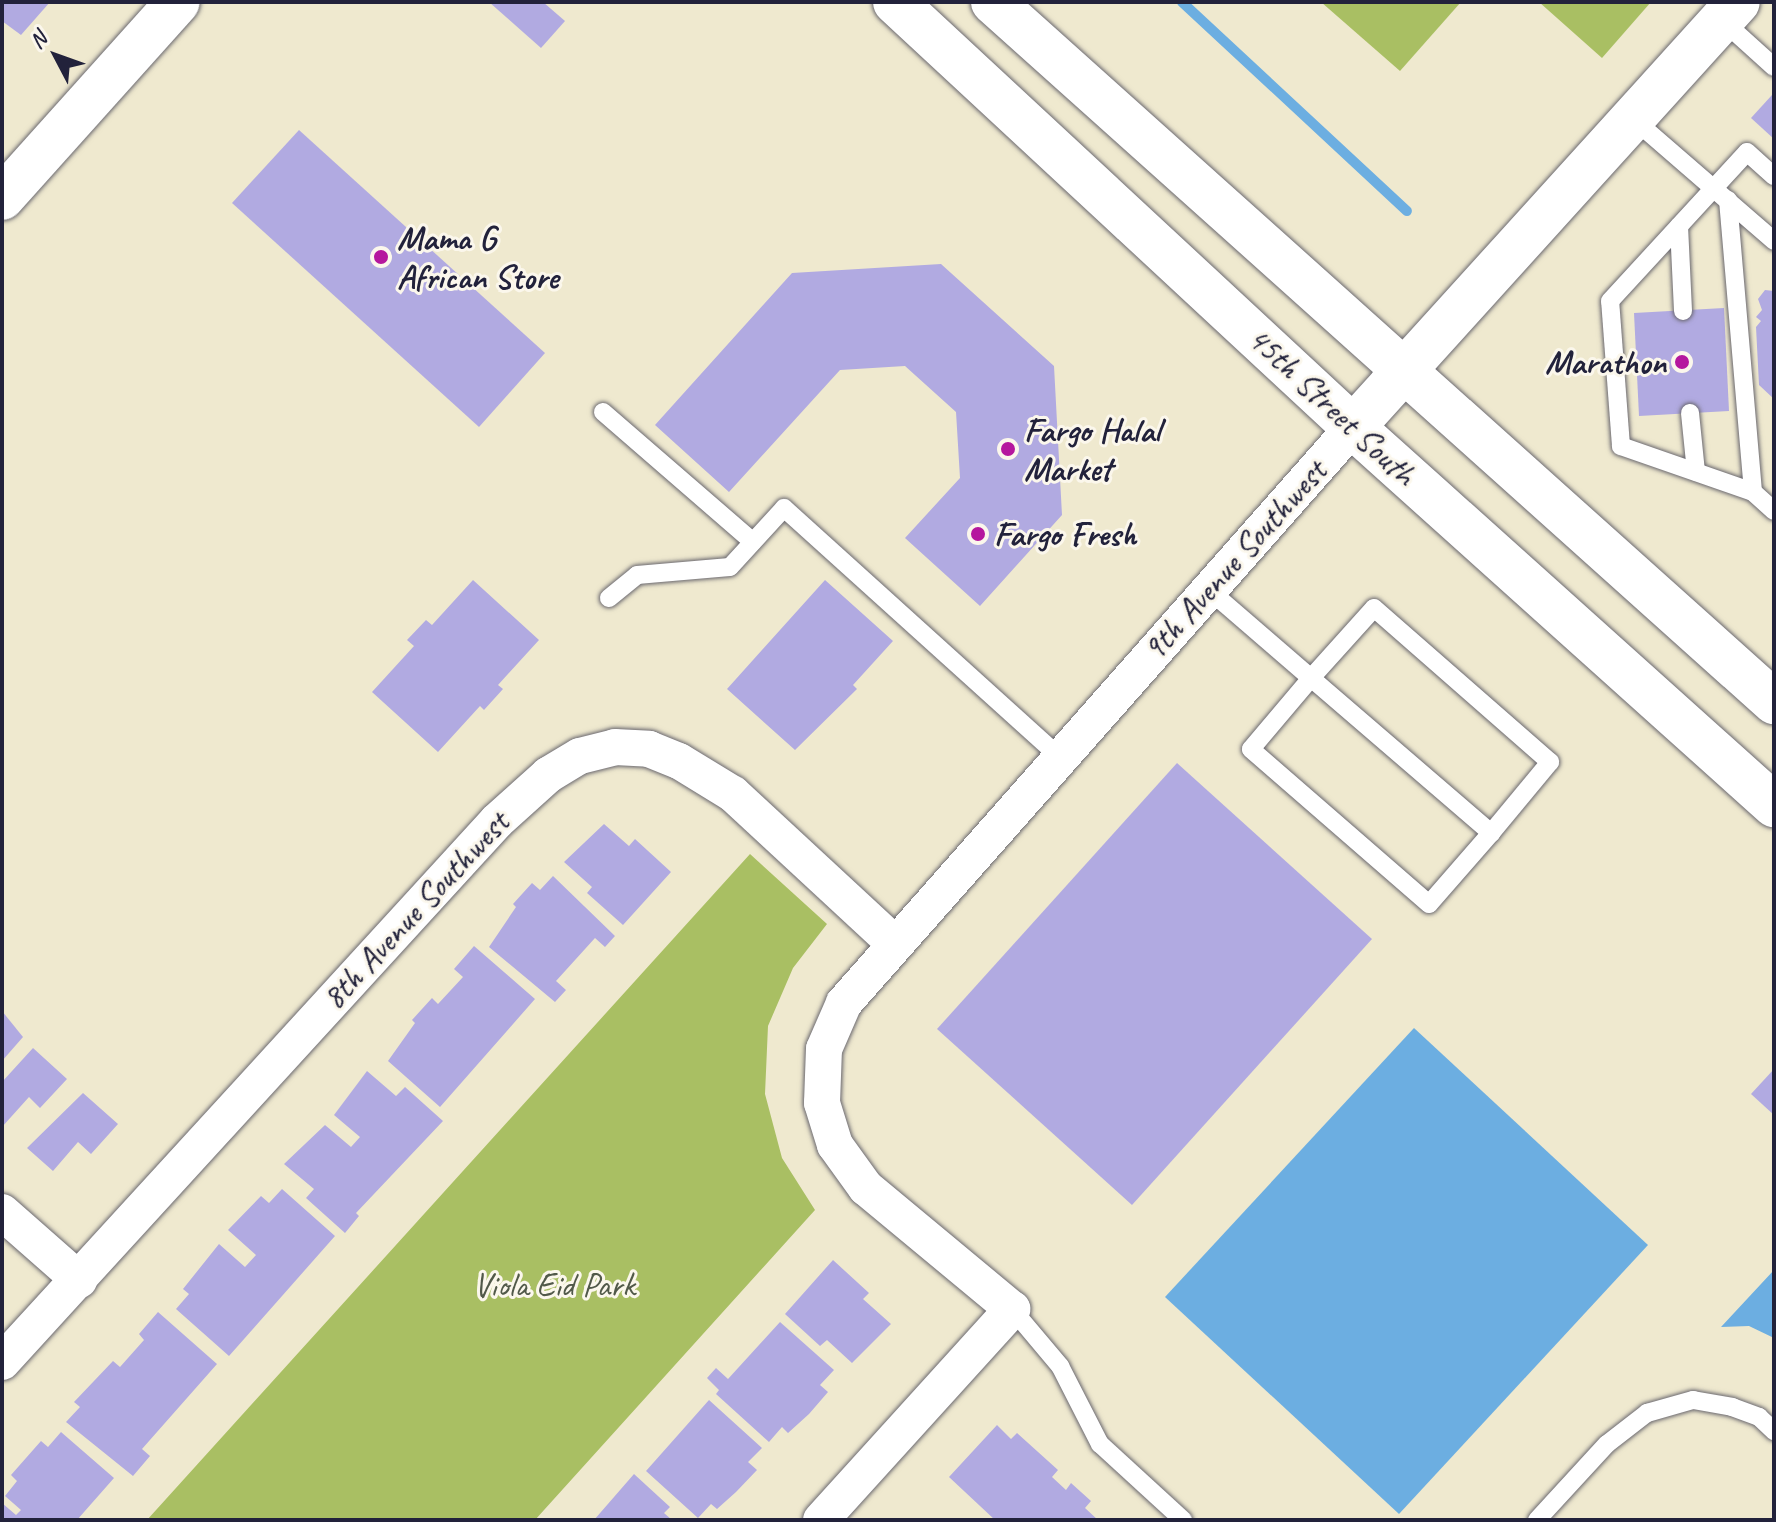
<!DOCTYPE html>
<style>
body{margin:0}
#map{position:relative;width:1776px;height:1522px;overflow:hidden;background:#efe9cf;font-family:Caveat,sans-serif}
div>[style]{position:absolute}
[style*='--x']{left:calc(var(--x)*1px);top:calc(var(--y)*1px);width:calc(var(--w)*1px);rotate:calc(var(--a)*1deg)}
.green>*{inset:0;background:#a9bf63}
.water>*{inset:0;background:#6caee1}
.stream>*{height:10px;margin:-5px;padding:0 5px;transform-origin:5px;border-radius:5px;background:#6caee1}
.building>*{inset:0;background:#b1aae1}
.roads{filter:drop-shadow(0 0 2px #6a686f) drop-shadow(0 0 2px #6a686f)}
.lane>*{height:18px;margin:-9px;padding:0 9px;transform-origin:9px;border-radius:9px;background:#fff}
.street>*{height:36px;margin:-18px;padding:0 18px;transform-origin:18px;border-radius:18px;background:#fff}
.secondary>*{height:44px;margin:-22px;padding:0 22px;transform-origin:22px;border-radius:22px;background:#fff}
.primary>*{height:44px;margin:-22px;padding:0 22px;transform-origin:22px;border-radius:22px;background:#fff}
.dots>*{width:22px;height:22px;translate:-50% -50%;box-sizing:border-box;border:4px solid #fbf7ec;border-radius:50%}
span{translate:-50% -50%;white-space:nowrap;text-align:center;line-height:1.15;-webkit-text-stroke:6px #fbf7ec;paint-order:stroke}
.poi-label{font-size:34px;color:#22223b;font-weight:700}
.left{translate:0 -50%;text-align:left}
.right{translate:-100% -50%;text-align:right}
.street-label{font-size:34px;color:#22223b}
.park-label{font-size:34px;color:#515949}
.frame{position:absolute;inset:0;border:4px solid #22223b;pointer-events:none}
.north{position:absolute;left:16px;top:16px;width:80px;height:80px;-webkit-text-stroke:6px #fbf7ec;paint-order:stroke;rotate:311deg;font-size:22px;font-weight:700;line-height:32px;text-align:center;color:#22223b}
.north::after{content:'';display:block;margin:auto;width:28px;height:36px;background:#22223b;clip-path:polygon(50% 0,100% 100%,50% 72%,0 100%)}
</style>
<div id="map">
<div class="green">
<div style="clip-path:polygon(1321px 2px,1461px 2px,1400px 71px)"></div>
<div style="clip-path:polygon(1539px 2px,1651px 2px,1602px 58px)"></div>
<div style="clip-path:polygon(750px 854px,827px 924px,793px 968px,768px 1026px,765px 1094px,782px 1158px,815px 1210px,535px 1520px,147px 1520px)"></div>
</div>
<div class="water">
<div style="clip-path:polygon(1414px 1028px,1648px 1245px,1399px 1514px,1165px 1297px)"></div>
<div style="clip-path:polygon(1774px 1270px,1774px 1338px,1749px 1326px,1721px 1327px)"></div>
</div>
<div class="stream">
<div style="--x:1182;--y:2;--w:307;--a:42.9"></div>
</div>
<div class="building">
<div style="clip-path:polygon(2px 2px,50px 2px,21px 35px,2px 21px)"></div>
<div style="clip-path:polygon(489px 2px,543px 2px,565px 21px,541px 48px)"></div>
<div style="clip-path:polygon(1772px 95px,1774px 97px,1774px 139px,1751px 118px)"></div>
<div style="clip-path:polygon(299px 130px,545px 353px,479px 427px,232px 203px)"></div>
<div style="clip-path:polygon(941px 264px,1054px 366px,1062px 515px,980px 606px,905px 538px,960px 478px,956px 412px,905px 366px,840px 370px,729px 492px,655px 425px,792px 273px)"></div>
<div style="clip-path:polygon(1765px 290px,1774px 291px,1774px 399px,1759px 385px,1756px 327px,1761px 321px,1756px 317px,1762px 310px,1758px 299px)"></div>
<div style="clip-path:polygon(1724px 308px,1729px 411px,1639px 416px,1634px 313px)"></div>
<div style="clip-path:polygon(473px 580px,539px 640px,498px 685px,503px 689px,484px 710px,480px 706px,438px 752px,372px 692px,414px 646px,407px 640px,426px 620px,432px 625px)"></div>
<div style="clip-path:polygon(825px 580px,893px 641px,853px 685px,857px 689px,795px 750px,727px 689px)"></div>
<div style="clip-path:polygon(1177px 763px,1372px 939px,1132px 1205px,937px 1029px)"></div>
<div style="clip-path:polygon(604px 824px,629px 846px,635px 839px,671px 872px,623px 925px,587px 893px,592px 887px,564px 862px)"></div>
<div style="clip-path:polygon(553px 876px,615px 936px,605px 947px,595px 938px,556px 981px,566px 990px,555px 1002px,489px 947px,516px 907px,513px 904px,532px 883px,540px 890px)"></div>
<div style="clip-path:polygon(474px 946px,535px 999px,440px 1107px,388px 1061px,415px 1023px,412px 1020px,432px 998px,438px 1004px,463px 977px,454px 969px)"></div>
<div style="clip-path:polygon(2px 1011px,23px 1037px,2px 1061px)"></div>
<div style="clip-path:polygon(33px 1048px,67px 1079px,40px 1108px,29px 1097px,2px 1127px,2px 1082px)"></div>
<div style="clip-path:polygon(1774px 1069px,1774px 1115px,1751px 1094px)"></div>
<div style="clip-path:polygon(367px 1071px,396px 1096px,405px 1087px,443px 1121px,356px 1213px,359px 1216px,345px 1233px,306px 1198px,314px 1189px,284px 1164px,325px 1125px,351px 1147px,360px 1137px,334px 1115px)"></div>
<div style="clip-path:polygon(83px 1093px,118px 1124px,91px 1154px,78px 1142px,53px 1171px,27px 1148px)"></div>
<div style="clip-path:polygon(282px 1189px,335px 1236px,229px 1356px,176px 1309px,189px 1294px,183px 1289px,219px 1244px,245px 1267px,256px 1255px,228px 1230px,261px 1196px,269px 1203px)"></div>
<div style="clip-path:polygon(833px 1260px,869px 1293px,863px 1299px,891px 1324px,852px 1363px,827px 1340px,820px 1346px,785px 1314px)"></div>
<div style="clip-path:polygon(158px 1312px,217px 1364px,142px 1449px,150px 1456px,133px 1476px,66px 1422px,80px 1407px,74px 1402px,113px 1361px,120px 1367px,144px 1340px,139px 1334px)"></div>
<div style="clip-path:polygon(780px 1322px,834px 1370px,820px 1385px,828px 1392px,809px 1414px,788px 1433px,782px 1427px,769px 1442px,716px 1394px,719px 1390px,707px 1378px,716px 1368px,728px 1379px)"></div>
<div style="clip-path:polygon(709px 1400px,762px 1448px,748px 1462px,757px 1470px,736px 1492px,717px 1509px,711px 1504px,698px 1518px,646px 1471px)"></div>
<div style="clip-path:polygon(997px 1425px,1011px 1439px,1017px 1433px,1058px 1470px,1052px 1477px,1066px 1490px,1071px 1483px,1091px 1501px,1085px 1508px,1098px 1520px,995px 1520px,949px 1477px)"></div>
<div style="clip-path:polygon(61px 1432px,114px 1478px,77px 1520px,2px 1520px,2px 1503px,16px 1515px,21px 1510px,5px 1496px,17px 1481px,11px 1475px,41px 1441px,48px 1447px)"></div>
<div style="clip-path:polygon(634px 1474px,670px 1507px,664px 1513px,672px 1520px,594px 1520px)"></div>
</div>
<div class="roads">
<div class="lane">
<div style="--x:1722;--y:20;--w:70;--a:42.1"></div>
<div style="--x:1631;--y:117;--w:189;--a:40.9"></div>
<div style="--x:1728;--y:200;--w:293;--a:85.1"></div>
<div style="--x:1753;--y:492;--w:28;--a:42"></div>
<div style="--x:1679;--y:226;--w:85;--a:87.3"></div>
<div style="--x:603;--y:412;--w:198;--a:40.9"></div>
<div style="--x:1690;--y:413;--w:59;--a:84.2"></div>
<div style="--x:1753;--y:492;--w:140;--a:-160.8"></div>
<div style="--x:1621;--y:446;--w:145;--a:-94.3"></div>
<div style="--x:1610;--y:301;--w:202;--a:-47.4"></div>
<div style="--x:1747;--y:152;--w:36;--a:42"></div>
<div style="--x:1209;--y:590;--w:135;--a:40.8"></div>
<div style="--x:1311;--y:678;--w:238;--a:40.7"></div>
<div style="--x:1491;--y:833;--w:94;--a:131.1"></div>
<div style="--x:1429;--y:904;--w:236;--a:-139"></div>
<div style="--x:1251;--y:749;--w:93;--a:-49.8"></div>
<div style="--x:1311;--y:678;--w:94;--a:-48"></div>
<div style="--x:1374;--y:608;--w:234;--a:41.2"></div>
<div style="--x:1550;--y:762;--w:92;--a:129.7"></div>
<div style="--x:609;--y:598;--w:36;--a:-39"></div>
<div style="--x:637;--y:575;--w:93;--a:-4.9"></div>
<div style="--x:730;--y:567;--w:80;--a:-47.5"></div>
<div style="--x:784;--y:508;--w:372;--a:42.1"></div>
<div style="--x:1012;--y:1309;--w:75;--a:49.9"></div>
<div style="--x:1060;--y:1366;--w:88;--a:62.9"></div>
<div style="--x:1100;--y:1444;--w:113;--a:42.5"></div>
<div style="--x:1537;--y:1520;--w:103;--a:-47.4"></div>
<div style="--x:1607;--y:1444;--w:51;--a:-37.8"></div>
<div style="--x:1647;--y:1413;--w:48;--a:-15.8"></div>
<div style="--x:1693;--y:1400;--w:40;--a:10"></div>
<div style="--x:1732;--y:1407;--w:29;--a:20"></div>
<div style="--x:1759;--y:1417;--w:21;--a:43"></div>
</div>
<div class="street">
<div style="--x:2;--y:1212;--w:103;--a:41.4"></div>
<div style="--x:2;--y:1362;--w:733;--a:-47.54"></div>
<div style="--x:497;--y:821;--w:69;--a:-42"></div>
<div style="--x:548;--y:775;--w:37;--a:-31"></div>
<div style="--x:580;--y:756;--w:36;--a:-14"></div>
<div style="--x:615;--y:747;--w:34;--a:3"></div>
<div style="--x:649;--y:749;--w:32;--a:22"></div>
<div style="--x:679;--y:761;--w:63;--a:31.4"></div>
<div style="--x:733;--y:794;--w:219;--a:42.8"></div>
<div style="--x:821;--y:1520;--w:285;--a:-47.8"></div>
<div style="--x:1012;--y:1309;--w:190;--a:-140.3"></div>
<div style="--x:866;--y:1188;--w:53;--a:-125.8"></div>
<div style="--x:835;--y:1145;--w:44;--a:-107.2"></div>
<div style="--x:822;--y:1103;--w:54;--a:-87.9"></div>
<div style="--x:824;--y:1049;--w:50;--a:-66.5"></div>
<div style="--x:844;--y:1003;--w:769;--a:-48.53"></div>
</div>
<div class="secondary">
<div style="--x:2;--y:198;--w:263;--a:-48.1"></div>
<div style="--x:1353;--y:427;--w:573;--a:-47.83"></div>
</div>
<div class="primary">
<div style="--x:895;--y:2;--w:625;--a:42.86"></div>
<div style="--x:1353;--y:427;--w:566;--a:41.92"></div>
<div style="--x:993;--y:2;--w:1049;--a:41.87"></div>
</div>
</div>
<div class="dots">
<div style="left:381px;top:257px;background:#b5179e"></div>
<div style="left:1682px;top:362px;background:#b5179e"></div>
<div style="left:1008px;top:449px;background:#b5179e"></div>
<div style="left:978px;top:534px;background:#b5179e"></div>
</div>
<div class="poi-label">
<span class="left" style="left:397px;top:257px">Mama G<br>African Store</span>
<span class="right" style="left:1666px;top:362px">Marathon</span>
<span class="left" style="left:1024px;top:449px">Fargo Halal<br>Market</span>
<span class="left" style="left:994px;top:534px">Fargo Fresh</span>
</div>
<div class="street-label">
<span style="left:1332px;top:406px;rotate:43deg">45th Street South</span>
<span style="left:1234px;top:560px;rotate:-48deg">9th Avenue Southwest</span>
<span style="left:415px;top:910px;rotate:-47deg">8th Avenue Southwest</span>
</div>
<div class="park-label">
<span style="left:554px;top:1285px">Viola Eid Park</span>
</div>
<div class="frame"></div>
<div class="north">N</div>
</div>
